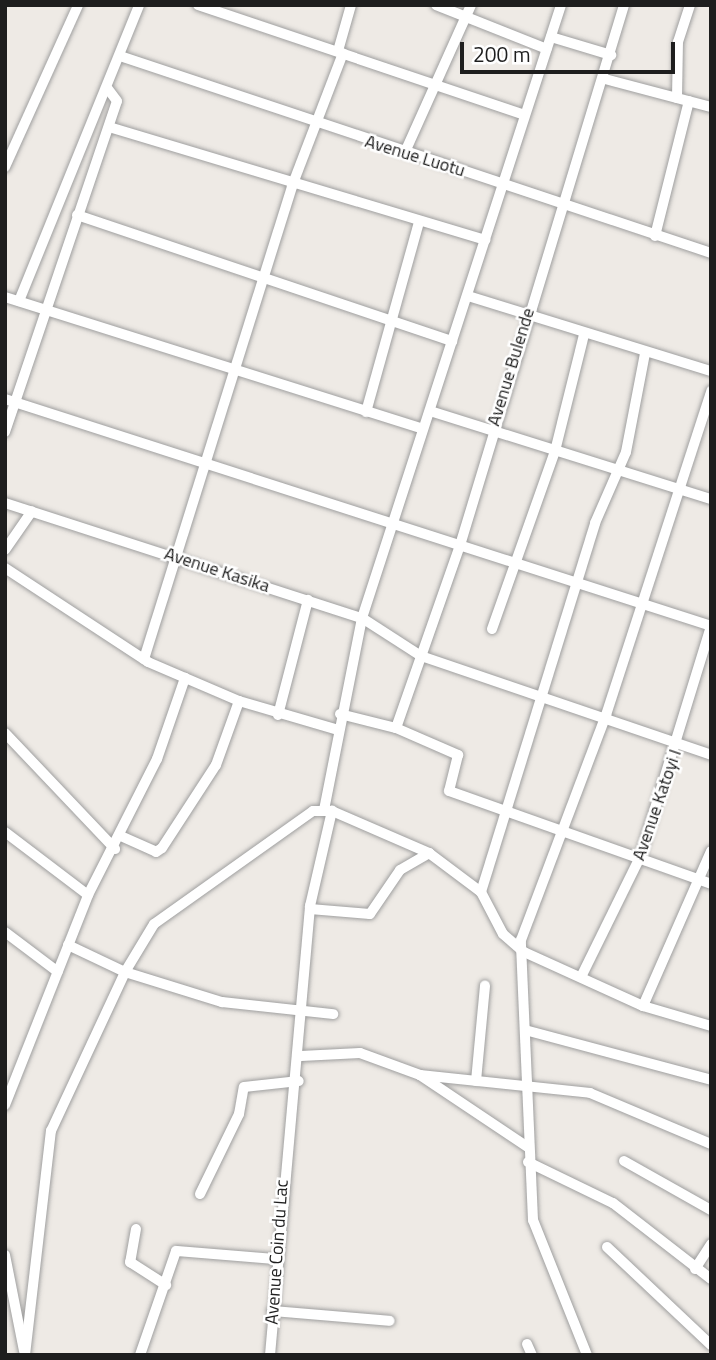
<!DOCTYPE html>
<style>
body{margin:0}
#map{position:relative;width:716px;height:1360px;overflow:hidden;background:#eeeae5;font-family:"Titillium Web",sans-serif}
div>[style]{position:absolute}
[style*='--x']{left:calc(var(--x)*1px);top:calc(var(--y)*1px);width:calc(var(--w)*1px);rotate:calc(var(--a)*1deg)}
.roads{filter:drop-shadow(0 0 2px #9f9f9f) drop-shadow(0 0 2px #9f9f9f)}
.minor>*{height:10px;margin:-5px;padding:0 5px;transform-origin:5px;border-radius:5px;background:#fff}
span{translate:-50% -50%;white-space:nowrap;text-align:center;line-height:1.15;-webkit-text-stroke:5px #fff;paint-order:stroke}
.street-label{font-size:18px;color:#1e1e1e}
.frame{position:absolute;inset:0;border:7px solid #1e1e1e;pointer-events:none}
.scale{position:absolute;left:460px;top:42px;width:215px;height:32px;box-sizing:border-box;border:4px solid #1e1e1e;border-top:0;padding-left:9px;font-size:21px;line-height:24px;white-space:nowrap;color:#1e1e1e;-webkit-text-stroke:5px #fff;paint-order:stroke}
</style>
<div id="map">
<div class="roads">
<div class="minor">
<div style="--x:198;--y:5;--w:344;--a:18.6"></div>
<div style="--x:436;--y:5;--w:119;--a:21.6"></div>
<div style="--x:551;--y:37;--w:63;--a:16.7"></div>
<div style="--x:338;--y:51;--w:48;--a:-74.2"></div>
<div style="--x:120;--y:56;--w:623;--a:18.43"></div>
<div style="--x:605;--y:79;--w:110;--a:14.8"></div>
<div style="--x:677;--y:98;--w:56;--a:-89"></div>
<div style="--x:678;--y:42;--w:39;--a:-72"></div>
<div style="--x:109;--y:127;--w:393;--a:16.7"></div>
<div style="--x:405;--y:152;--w:161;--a:-65.8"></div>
<div style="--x:5;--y:167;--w:178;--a:-65.7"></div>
<div style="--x:77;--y:215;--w:396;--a:18.6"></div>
<div style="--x:655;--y:236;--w:139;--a:-75.9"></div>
<div style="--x:468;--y:296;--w:254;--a:17.2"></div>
<div style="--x:5;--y:297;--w:438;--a:17.5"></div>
<div style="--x:19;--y:301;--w:319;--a:-67.9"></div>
<div style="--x:5;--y:399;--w:742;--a:17.82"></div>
<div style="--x:430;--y:411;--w:294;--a:17.4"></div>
<div style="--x:366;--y:412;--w:197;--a:-74.4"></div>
<div style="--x:5;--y:432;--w:349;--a:-71.3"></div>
<div style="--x:117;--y:101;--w:15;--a:-127"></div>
<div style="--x:5;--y:503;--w:375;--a:17.9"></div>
<div style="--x:362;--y:618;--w:70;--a:32.8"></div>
<div style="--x:421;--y:656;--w:306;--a:18.8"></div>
<div style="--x:5;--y:550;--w:47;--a:-55.3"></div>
<div style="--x:5;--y:568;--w:171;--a:33.3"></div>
<div style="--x:148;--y:662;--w:99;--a:23.2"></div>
<div style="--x:239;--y:701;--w:103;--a:16.3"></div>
<div style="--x:492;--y:629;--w:189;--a:-70.5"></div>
<div style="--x:555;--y:451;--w:120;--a:-76"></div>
<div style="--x:144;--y:659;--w:496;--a:-72.6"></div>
<div style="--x:292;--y:186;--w:142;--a:-69"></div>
<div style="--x:340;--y:714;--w:58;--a:14"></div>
<div style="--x:396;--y:728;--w:68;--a:23.5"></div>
<div style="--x:458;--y:755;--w:37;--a:104"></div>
<div style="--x:449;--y:791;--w:278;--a:19.5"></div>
<div style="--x:278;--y:715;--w:119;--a:-75.4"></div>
<div style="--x:396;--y:728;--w:197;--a:-70.7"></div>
<div style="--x:461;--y:542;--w:561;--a:-73.11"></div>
<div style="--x:5;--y:733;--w:160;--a:46.5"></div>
<div style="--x:324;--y:810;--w:196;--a:-78.8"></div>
<div style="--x:362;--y:618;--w:644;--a:-72.01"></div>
<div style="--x:5;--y:832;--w:104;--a:37.2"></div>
<div style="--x:123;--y:837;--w:36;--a:24"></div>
<div style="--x:156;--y:852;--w:7;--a:-34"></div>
<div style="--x:162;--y:848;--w:99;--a:-57"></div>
<div style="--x:216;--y:765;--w:68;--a:-70.2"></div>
<div style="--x:481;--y:892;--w:386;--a:-72.8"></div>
<div style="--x:595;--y:523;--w:77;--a:-66.4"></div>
<div style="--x:626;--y:452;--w:101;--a:-79.1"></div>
<div style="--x:310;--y:909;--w:60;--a:4.8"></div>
<div style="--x:370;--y:914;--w:53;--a:-55.7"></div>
<div style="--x:400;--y:870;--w:34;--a:-30"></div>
<div style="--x:5;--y:932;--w:66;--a:37"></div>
<div style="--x:68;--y:945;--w:63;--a:25.3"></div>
<div style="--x:125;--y:972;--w:102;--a:17.2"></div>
<div style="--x:222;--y:1002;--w:112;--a:6.2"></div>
<div style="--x:582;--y:975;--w:131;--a:-63.8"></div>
<div style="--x:640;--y:857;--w:242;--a:-72.9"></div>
<div style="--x:643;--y:1006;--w:169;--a:-66.3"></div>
<div style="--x:525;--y:1030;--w:193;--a:15"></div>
<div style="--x:301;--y:1056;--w:59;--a:-2.9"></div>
<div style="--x:360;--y:1053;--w:64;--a:20.1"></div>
<div style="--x:420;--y:1075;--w:171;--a:6"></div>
<div style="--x:590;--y:1093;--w:131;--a:22.9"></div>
<div style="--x:420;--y:1075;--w:131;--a:33.8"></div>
<div style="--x:476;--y:1081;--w:96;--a:-84.6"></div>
<div style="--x:5;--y:1105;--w:226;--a:-68.4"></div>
<div style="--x:88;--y:895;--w:153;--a:-63.1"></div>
<div style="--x:157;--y:759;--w:86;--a:-70.9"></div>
<div style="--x:624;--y:1161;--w:100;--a:29.4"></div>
<div style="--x:528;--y:1162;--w:94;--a:25.8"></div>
<div style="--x:613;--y:1203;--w:124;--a:37.8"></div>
<div style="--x:200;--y:1194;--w:89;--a:-64"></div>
<div style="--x:239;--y:1114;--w:27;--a:-80"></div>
<div style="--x:244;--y:1087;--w:55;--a:-6.2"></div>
<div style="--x:136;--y:1229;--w:34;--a:100"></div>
<div style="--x:130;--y:1262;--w:43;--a:32.6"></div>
<div style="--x:607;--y:1247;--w:143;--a:43.3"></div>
<div style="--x:5;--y:1255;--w:98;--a:78.8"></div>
<div style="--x:695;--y:1269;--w:30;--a:-57"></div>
<div style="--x:272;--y:1311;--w:118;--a:4.8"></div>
<div style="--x:527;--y:1344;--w:12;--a:66"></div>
<div style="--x:25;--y:1355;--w:226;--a:-83.4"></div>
<div style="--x:51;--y:1131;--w:175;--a:-65"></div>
<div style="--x:125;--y:972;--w:56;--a:-58.9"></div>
<div style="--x:154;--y:924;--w:195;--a:-35.4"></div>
<div style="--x:313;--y:811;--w:19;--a:0"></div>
<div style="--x:332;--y:811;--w:106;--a:23.4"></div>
<div style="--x:429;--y:853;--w:65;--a:36.9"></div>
<div style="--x:481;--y:892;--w:47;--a:62.4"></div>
<div style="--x:503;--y:934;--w:28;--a:41"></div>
<div style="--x:524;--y:952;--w:131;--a:24.4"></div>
<div style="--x:643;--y:1006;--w:71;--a:16.4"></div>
<div style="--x:140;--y:1355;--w:110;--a:-70.9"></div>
<div style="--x:176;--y:1251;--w:100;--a:4.6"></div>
<div style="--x:270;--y:1355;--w:451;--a:-84.9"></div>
<div style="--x:310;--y:906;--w:98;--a:-77"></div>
<div style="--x:587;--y:1355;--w:145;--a:-111.8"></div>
<div style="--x:533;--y:1220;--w:280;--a:-92.5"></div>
<div style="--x:521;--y:940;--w:241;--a:-69.3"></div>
<div style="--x:606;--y:715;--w:341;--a:-72"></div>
</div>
</div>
<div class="street-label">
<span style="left:415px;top:156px;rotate:17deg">Avenue Luotu</span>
<span style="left:511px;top:367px;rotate:-73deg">Avenue Bulende</span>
<span style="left:217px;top:570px;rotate:18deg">Avenue Kasika</span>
<span style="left:657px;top:805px;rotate:-71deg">Avenue Katoyi I</span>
<span style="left:277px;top:1252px;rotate:-86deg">Avenue Coin du Lac</span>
</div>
<div class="frame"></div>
<div class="scale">200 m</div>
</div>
